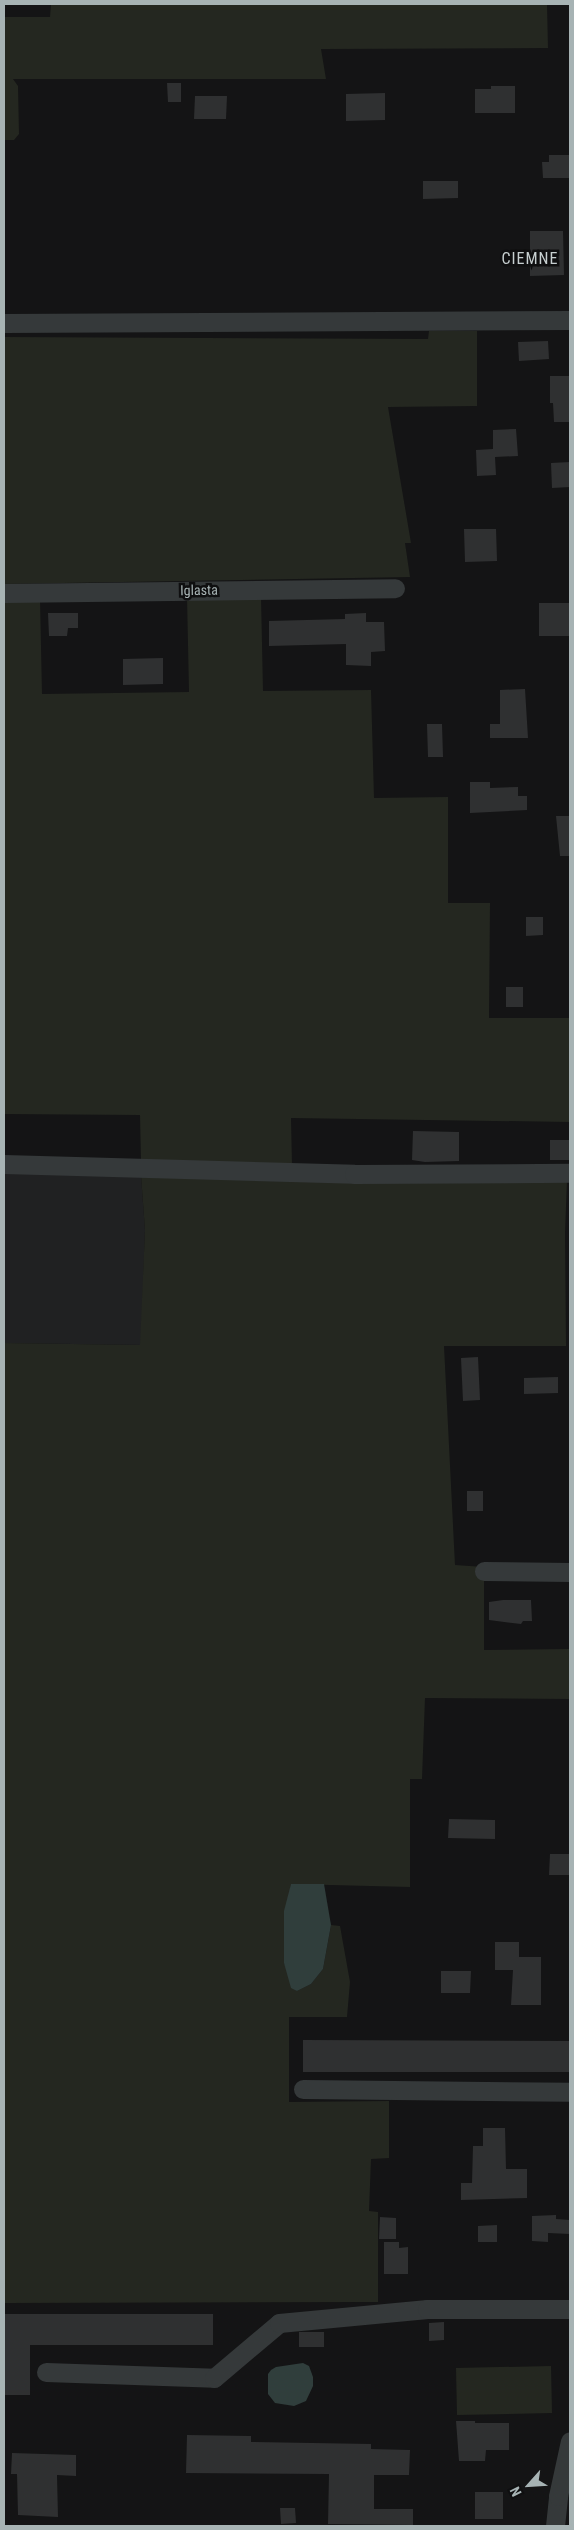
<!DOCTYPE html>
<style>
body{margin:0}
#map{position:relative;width:574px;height:2530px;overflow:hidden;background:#141415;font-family:"Roboto Condensed",sans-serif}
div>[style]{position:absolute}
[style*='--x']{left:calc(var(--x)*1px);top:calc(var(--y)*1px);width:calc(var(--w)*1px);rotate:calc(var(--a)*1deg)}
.built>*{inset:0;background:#202122}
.green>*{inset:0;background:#242720}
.water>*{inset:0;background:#303e3c}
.building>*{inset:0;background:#2f3031}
.minor>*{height:19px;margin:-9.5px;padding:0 9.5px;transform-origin:9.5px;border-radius:9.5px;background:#35393a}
span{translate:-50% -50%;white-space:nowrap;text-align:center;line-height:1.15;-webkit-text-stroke:5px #0f0f10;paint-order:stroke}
.street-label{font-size:14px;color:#a7b3b4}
.quarter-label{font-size:16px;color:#c7cfd0;letter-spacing:1px}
.frame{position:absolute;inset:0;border:5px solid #a7b3b4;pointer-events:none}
.north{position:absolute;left:504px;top:2460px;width:50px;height:50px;-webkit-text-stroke:4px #0f0f10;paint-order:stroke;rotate:244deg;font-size:14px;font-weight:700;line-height:20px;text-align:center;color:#a7b3b4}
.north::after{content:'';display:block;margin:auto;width:18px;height:22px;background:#a7b3b4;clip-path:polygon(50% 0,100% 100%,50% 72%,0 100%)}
</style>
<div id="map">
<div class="built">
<div style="clip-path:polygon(4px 1173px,141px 1175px,145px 1230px,141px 1345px,4px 1343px)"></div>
</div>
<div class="green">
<div style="clip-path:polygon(51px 4px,547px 4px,548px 48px,321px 49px,326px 79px,13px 79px,18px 86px,19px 134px,14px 140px,4px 140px,4px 17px,50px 17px)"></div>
<div style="clip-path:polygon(429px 331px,477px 331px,477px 406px,388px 407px,411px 543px,405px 543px,410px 577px,4px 584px,4px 337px,428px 339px)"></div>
<div style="clip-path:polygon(261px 596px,263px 691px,371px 690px,374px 798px,448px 797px,448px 903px,490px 903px,489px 1018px,570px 1018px,570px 1122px,291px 1118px,292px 1165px,141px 1161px,140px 1115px,4px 1114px,4px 599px,40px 598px,42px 694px,189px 692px,187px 597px)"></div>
<div style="clip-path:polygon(141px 1175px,567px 1180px,565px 1233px,566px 1346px,444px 1346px,455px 1565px,484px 1567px,484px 1650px,570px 1649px,570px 1699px,425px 1698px,422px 1779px,410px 1779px,410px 1887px,291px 1884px,284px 1963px,297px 1991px,311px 1984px,323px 1969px,331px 1925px,340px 1926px,350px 1982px,347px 2017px,289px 2017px,289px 2102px,389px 2101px,389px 2158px,371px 2159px,369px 2211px,378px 2212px,378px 2302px,4px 2303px,4px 1343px,140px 1345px,145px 1230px)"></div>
<div style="clip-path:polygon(551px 2366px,552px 2413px,457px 2415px,456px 2368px)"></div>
</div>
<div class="water">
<div style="clip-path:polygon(291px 1884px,324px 1884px,331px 1925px,323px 1969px,311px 1984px,297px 1991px,291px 1988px,284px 1963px,284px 1911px)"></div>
<div style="clip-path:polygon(303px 2363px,309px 2366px,313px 2377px,313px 2386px,306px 2401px,294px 2406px,275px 2403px,268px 2394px,268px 2374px,271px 2370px,276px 2367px)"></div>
</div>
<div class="building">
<div style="clip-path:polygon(167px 83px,181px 83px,181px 102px,168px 102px)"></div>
<div style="clip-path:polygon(491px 86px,515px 86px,515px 113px,475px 113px,475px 89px,491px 89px)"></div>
<div style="clip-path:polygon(385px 93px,385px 120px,346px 121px,346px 94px)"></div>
<div style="clip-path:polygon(195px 96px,227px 96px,226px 119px,194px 119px)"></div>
<div style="clip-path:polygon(549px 155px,570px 155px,570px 178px,543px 178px,542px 162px,549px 162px)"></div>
<div style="clip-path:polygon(423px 181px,458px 181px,458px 198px,423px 199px)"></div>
<div style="clip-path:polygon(530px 231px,563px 231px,564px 275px,530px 276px)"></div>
<div style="clip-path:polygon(548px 341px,549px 359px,519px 361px,518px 342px)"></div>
<div style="clip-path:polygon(550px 376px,570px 376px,570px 422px,554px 422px,553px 403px,550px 403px)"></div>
<div style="clip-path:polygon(516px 429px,518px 456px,495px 457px,496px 475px,477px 476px,476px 450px,493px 449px,493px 430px)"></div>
<div style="clip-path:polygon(570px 462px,570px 487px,552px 488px,551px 463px)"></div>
<div style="clip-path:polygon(464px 529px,496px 529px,497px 561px,465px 562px)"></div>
<div style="clip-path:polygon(539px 603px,570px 603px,570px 636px,539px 636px)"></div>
<div style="clip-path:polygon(48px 613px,78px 613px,78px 628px,68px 628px,67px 636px,49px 636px)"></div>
<div style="clip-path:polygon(366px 613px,366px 622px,384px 622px,385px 651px,371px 652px,371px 666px,346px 665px,346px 644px,269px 646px,269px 621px,345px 619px,345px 614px)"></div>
<div style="clip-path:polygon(163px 658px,163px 684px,123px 685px,123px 659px)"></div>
<div style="clip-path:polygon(525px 689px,528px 738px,490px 738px,490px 724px,500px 724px,500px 690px)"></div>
<div style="clip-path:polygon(427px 724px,442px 724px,443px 757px,428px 757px)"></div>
<div style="clip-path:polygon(470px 782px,490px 782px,490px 788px,518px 787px,518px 796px,527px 796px,527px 810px,470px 813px)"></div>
<div style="clip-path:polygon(556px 816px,570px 816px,570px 856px,560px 856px)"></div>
<div style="clip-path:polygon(526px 917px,543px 917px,543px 935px,526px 936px)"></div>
<div style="clip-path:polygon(506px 987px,523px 987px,523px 1007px,506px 1007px)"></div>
<div style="clip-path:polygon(413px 1131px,459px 1132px,459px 1161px,425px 1162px,412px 1160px)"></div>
<div style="clip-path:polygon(550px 1140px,570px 1140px,570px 1160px,550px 1160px)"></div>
<div style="clip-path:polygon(478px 1357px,480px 1400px,463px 1401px,461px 1358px)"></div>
<div style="clip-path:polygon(558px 1377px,558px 1393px,524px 1394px,524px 1378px)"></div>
<div style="clip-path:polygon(467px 1491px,483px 1491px,483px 1511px,467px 1511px)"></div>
<div style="clip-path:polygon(503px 1600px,531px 1600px,532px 1621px,523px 1621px,521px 1624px,489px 1620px,489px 1602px)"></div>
<div style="clip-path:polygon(449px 1819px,495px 1820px,495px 1839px,448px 1838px)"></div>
<div style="clip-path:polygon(550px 1854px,570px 1854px,570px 1875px,549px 1875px)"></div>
<div style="clip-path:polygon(495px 1942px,519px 1942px,519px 1957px,541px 1957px,541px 2005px,511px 2005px,513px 1970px,495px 1970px)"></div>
<div style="clip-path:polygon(441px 1971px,471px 1971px,470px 1993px,441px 1993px)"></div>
<div style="clip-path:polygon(303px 2040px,570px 2041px,570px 2072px,303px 2072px)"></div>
<div style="clip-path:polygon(483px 2128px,505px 2128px,506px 2169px,527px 2169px,527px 2198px,461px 2200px,461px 2183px,472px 2183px,473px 2146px,483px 2146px)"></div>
<div style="clip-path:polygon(556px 2215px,556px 2219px,570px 2220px,570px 2234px,548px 2233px,548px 2242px,532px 2241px,532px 2216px)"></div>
<div style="clip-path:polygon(380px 2217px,396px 2218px,396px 2239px,379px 2239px)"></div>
<div style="clip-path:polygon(497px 2225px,497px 2242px,478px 2242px,478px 2226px)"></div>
<div style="clip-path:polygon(384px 2242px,399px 2242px,399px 2248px,408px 2247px,408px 2274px,384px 2274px)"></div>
<div style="clip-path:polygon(4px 2314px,213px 2314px,213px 2345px,30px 2345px,30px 2395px,4px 2395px)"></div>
<div style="clip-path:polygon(444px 2322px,444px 2340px,429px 2341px,429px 2323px)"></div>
<div style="clip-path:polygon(299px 2332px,324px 2332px,324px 2347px,299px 2347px)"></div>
<div style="clip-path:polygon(456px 2421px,475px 2421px,475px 2423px,509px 2423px,509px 2450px,486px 2450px,485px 2461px,459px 2461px)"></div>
<div style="clip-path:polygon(187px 2435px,251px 2436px,251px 2442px,371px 2444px,371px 2449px,410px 2450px,409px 2475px,374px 2475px,374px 2509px,413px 2509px,413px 2525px,328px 2524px,329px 2474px,186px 2473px)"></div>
<div style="clip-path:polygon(12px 2453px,76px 2455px,76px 2476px,57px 2475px,58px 2517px,18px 2515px,17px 2474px,11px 2474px)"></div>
<div style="clip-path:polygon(475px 2492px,503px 2492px,503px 2519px,475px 2519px)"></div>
<div style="clip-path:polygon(280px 2508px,295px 2508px,296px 2523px,281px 2524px)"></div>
</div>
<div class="minor">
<div style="--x:4;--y:323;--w:566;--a:-0.3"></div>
<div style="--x:4;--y:593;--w:391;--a:-0.7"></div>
<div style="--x:4;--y:1164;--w:350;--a:1.6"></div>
<div style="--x:354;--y:1174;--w:216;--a:-0.3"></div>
<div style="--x:484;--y:1571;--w:86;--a:0.7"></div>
<div style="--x:303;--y:2089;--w:267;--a:0.6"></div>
<div style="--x:46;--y:2372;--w:168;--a:2"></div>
<div style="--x:214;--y:2378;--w:85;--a:-40.2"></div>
<div style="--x:279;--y:2323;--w:149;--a:-5.4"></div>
<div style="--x:427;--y:2309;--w:143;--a:0"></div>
<div style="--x:555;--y:2526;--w:30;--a:-84"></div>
<div style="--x:558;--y:2496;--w:56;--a:-77.7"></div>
</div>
<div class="street-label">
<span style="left:199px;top:590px;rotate:-1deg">Iglasta</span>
</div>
<div class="quarter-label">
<span style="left:530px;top:259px">CIEMNE</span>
</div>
<div class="frame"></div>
<div class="north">N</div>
</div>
